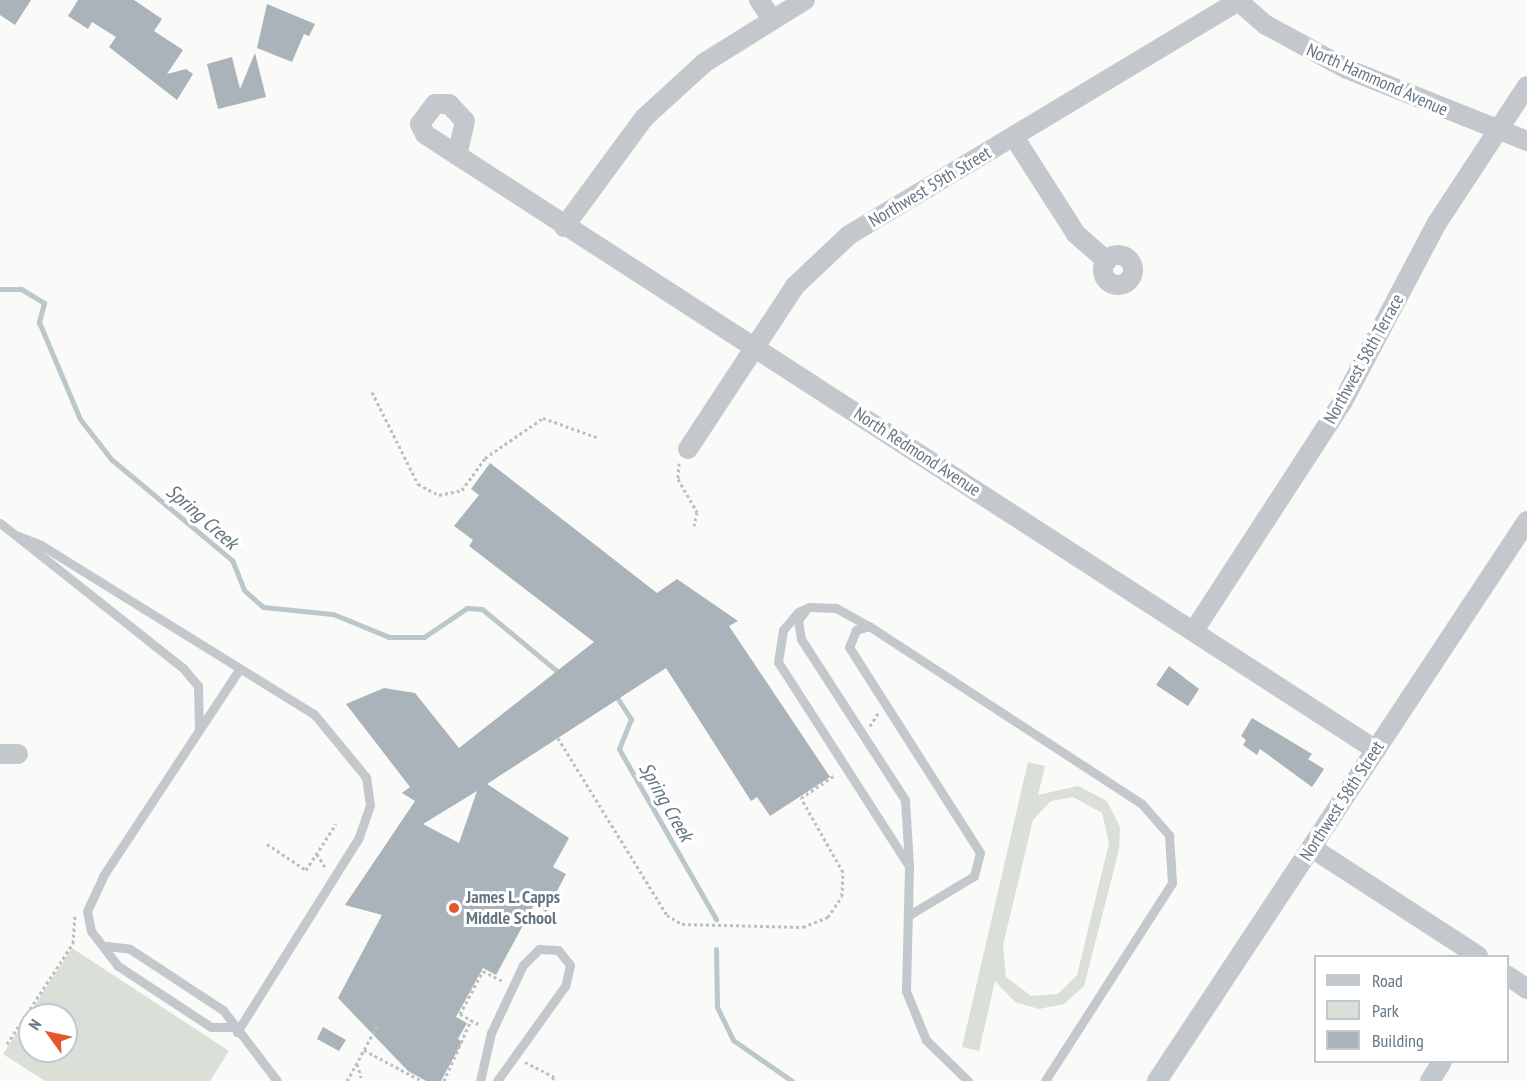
<!DOCTYPE html>
<style>
body{margin:0}
#map{position:relative;width:1527px;height:1081px;overflow:hidden;background:#fafaf8;font-family:"PT Sans Narrow",sans-serif}
div>[style]{position:absolute}
[style*='--x']{left:calc(var(--x)*1px);top:calc(var(--y)*1px);width:calc(var(--w)*1px);rotate:calc(var(--a)*1deg)}
.green>*{inset:0;background:#dadfd7}
.stream>*{height:5px;margin:-2.5px;padding:0 2.5px;transform-origin:2.5px;border-radius:2.5px;background:#bbc7cb}
.building>*{inset:0;background:#aab3b9}
.path>*{height:3px;margin-top:-1.5px;transform-origin:0;background:repeating-linear-gradient(90deg,#bbbfc2 0 3px,transparent 0 6px)}
.lane>*{height:9px;margin:-4.5px;padding:0 4.5px;transform-origin:4.5px;border-radius:4.5px;background:#c3c8cc}
.street>*{height:20px;margin:-10px;padding:0 10px;transform-origin:10px;border-radius:10px;background:#c3c8cc}
.street>.ring{margin:-10px;padding:0;box-sizing:content-box;background:none;border:20px solid #c3c8cc;border-radius:50%}
.dots>*{width:16px;height:16px;translate:-50% -50%;box-sizing:border-box;border:3px solid #fff;border-radius:50%}
span{translate:-50% -50%;white-space:nowrap;text-align:center;line-height:1.15;-webkit-text-stroke:6px #fff;paint-order:stroke}
.street-label{font-size:18px;color:#657683}
.poi-label{font-size:18px;color:#657683;font-weight:700}
.left{translate:0 -50%;text-align:left}
.water-label{font-size:20px;color:#60757c;font-style:italic}
.legend{position:absolute;left:1314px;top:955px;width:195px;height:108px;box-sizing:border-box;background:#fff;border:2px solid #c1c8cd;margin:0;padding:8px 10px;list-style:none;font-size:18px;color:#657683}
.legend li{display:flex;align-items:center;gap:12px;height:30px}
.legend b{width:30px;border:2px solid #c1c8cd}
.north{position:absolute;left:18px;top:1003px;width:60px;height:60px;box-sizing:border-box;background:#fff;border:2px solid #c1c8cd;border-radius:50%;rotate:303deg;font-size:16px;font-weight:700;line-height:24px;text-align:center;color:#657683}
.north::after{content:'';display:block;margin:auto;width:21px;height:27px;background:#e4572e;clip-path:polygon(50% 0,100% 100%,50% 72%,0 100%)}
</style>
<div id="map">
<div class="green">
<div style="clip-path:polygon(evenodd,1028px 762px,1045px 766px,1038px 795px,1078px 786px,1107px 801px,1120px 827px,1119px 850px,1084px 986px,1064px 1004px,1039px 1009px,1015px 1002px,995px 981px,979px 1051px,962px 1047px,1028px 762px,1073px 797px,1102px 813px,1109px 843px,1077px 975px,1058px 994px,1031px 996px,1006px 977px,1003px 945px,1033px 820px,1051px 801px,1073px 797px)"></div>
<div style="clip-path:polygon(evenodd,72px 948px,229px 1051px,210px 1081px,45px 1081px,3px 1054px,72px 948px,30px 1015px,66px 1015px,66px 1051px,30px 1051px,30px 1015px)"></div>
</div>
<div class="stream">
<div style="--x:0;--y:289;--w:21;--a:0"></div>
<div style="--x:21;--y:289;--w:27;--a:31"></div>
<div style="--x:44;--y:303;--w:20;--a:105"></div>
<div style="--x:39;--y:322;--w:105;--a:67.1"></div>
<div style="--x:80;--y:419;--w:51;--a:52.2"></div>
<div style="--x:111;--y:459;--w:158;--a:39.9"></div>
<div style="--x:232;--y:560;--w:32;--a:68"></div>
<div style="--x:244;--y:590;--w:25;--a:42"></div>
<div style="--x:263;--y:607;--w:70;--a:5.7"></div>
<div style="--x:333;--y:614;--w:61;--a:22.3"></div>
<div style="--x:389;--y:637;--w:35;--a:0"></div>
<div style="--x:424;--y:637;--w:52;--a:-34"></div>
<div style="--x:467;--y:608;--w:15;--a:4"></div>
<div style="--x:482;--y:609;--w:97;--a:39.6"></div>
<div style="--x:618;--y:699;--w:24;--a:57"></div>
<div style="--x:631;--y:719;--w:32;--a:112"></div>
<div style="--x:619;--y:749;--w:196;--a:60.3"></div>
<div style="--x:716;--y:949;--w:58;--a:89"></div>
<div style="--x:717;--y:1007;--w:37;--a:64"></div>
<div style="--x:733;--y:1040;--w:72;--a:34.8"></div>
</div>
<div class="building">
<div style="clip-path:polygon(0 0,31px 0,15px 25px,0 15px)"></div>
<div style="clip-path:polygon(78px 0,134px 0,162px 19px,154px 31px,183px 50px,167px 74px,186px 69px,193px 74px,177px 100px,109px 47px,116px 37px,92px 22px,88px 29px,68px 16px)"></div>
<div style="clip-path:polygon(267px 4px,315px 24px,309px 36px,304px 34px,292px 62px,257px 48px)"></div>
<div style="clip-path:polygon(255px 53px,266px 97px,218px 109px,207px 64px,232px 57px,240px 89px)"></div>
<div style="clip-path:polygon(evenodd,490px 463px,657px 593px,677px 579px,738px 621px,729px 626px,830px 777px,770px 816px,757px 797px,751px 801px,666px 668px,487px 784px,569px 838px,553px 867px,566px 874px,546px 912px,534px 905px,496px 975px,483px 968px,456px 1017px,467px 1023px,458px 1039px,462px 1042px,441px 1081px,426px 1081px,408px 1071px,338px 998px,382px 915px,345px 905px,415px 801px,402px 793px,410px 787px,346px 704px,384px 688px,415px 693px,459px 748px,594px 642px,469px 546px,473px 540px,454px 526px,479px 495px,471px 489px,490px 463px,477px 791px,459px 843px,423px 824px,477px 791px)"></div>
<div style="clip-path:polygon(1169px 666px,1199px 689px,1188px 706px,1156px 685px)"></div>
<div style="clip-path:polygon(1252px 718px,1312px 754px,1308px 759px,1324px 769px,1312px 787px,1260px 749px,1257px 755px,1243px 745px,1246px 740px,1241px 736px)"></div>
<div style="clip-path:polygon(323px 1027px,346px 1040px,339px 1051px,317px 1039px)"></div>
</div>
<div class="path">
<div style="--x:372;--y:392;--w:103;--a:63.4"></div>
<div style="--x:418;--y:484;--w:24;--a:28"></div>
<div style="--x:439;--y:495;--w:24;--a:-12"></div>
<div style="--x:462;--y:490;--w:39;--a:-54"></div>
<div style="--x:485;--y:458;--w:70;--a:-34.6"></div>
<div style="--x:543;--y:418;--w:59;--a:19.7"></div>
<div style="--x:679;--y:463;--w:16;--a:94"></div>
<div style="--x:678;--y:479;--w:38;--a:60"></div>
<div style="--x:697;--y:512;--w:14;--a:102"></div>
<div style="--x:870;--y:726;--w:15;--a:-58"></div>
<div style="--x:558;--y:738;--w:208;--a:58.4"></div>
<div style="--x:667;--y:915;--w:17;--a:31"></div>
<div style="--x:682;--y:924;--w:121;--a:1.4"></div>
<div style="--x:803;--y:927;--w:27;--a:-22"></div>
<div style="--x:828;--y:917;--w:25;--a:-56"></div>
<div style="--x:842;--y:896;--w:24;--a:-88"></div>
<div style="--x:843;--y:872;--w:85;--a:-119.6"></div>
<div style="--x:801;--y:798;--w:41;--a:-34.1"></div>
<div style="--x:267;--y:844;--w:47;--a:33.7"></div>
<div style="--x:306;--y:870;--w:55;--a:-56.9"></div>
<div style="--x:317;--y:854;--w:15;--a:58"></div>
<div style="--x:460;--y:1014;--w:49;--a:-61.9"></div>
<div style="--x:483;--y:971;--w:22;--a:27"></div>
<div style="--x:460;--y:1014;--w:23;--a:29"></div>
<div style="--x:7;--y:1044;--w:121;--a:-56.8"></div>
<div style="--x:73;--y:943;--w:27;--a:-86"></div>
<div style="--x:364;--y:1050;--w:66;--a:28.1"></div>
<div style="--x:525;--y:1062;--w:33;--a:27"></div>
<div style="--x:554;--y:1077;--w:5;--a:127"></div>
<div style="--x:357;--y:1064;--w:14;--a:73"></div>
<div style="--x:347;--y:1081;--w:63;--a:-61.4"></div>
<div style="--x:444;--y:1081;--w:67;--a:-66.1"></div>
</div>
<div class="lane">
<div style="--x:0;--y:523;--w:233;--a:38.4"></div>
<div style="--x:183;--y:668;--w:23;--a:50"></div>
<div style="--x:198;--y:686;--w:43;--a:88.7"></div>
<div style="--x:18;--y:536;--w:25;--a:21"></div>
<div style="--x:41;--y:545;--w:321;--a:31.8"></div>
<div style="--x:314;--y:714;--w:82;--a:50.5"></div>
<div style="--x:366;--y:777;--w:28;--a:82"></div>
<div style="--x:370;--y:805;--w:36;--a:109"></div>
<div style="--x:358;--y:839;--w:228;--a:122.1"></div>
<div style="--x:805;--y:611;--w:11;--a:128"></div>
<div style="--x:798;--y:620;--w:19;--a:81"></div>
<div style="--x:801;--y:639;--w:192;--a:57.1"></div>
<div style="--x:905;--y:800;--w:66;--a:86.5"></div>
<div style="--x:869;--y:626;--w:14;--a:163"></div>
<div style="--x:856;--y:630;--w:18;--a:112"></div>
<div style="--x:849;--y:647;--w:244;--a:57.5"></div>
<div style="--x:980;--y:853;--w:24;--a:105"></div>
<div style="--x:974;--y:876;--w:76;--a:149"></div>
<div style="--x:107;--y:946;--w:23;--a:7"></div>
<div style="--x:130;--y:949;--w:111;--a:33.3"></div>
<div style="--x:223;--y:1010;--w:89;--a:52.7"></div>
<div style="--x:231;--y:1027;--w:20;--a:180"></div>
<div style="--x:211;--y:1027;--w:111;--a:-146.7"></div>
<div style="--x:118;--y:966;--w:44;--a:-127.6"></div>
<div style="--x:91;--y:931;--w:20;--a:-101"></div>
<div style="--x:87;--y:911;--w:38;--a:-65"></div>
<div style="--x:103;--y:876;--w:247;--a:-56.6"></div>
<div style="--x:480;--y:1081;--w:49;--a:-77.1"></div>
<div style="--x:491;--y:1033;--w:75;--a:-64.8"></div>
<div style="--x:523;--y:965;--w:23;--a:-45"></div>
<div style="--x:539;--y:949;--w:19;--a:3"></div>
<div style="--x:558;--y:950;--w:19;--a:51"></div>
<div style="--x:570;--y:965;--w:22;--a:103"></div>
<div style="--x:565;--y:986;--w:117;--a:125.6"></div>
<div style="--x:968;--y:1081;--w:59;--a:-135.7"></div>
<div style="--x:926;--y:1040;--w:53;--a:-112.2"></div>
<div style="--x:906;--y:991;--w:125;--a:-88.6"></div>
<div style="--x:909;--y:866;--w:242;--a:-122.7"></div>
<div style="--x:778;--y:662;--w:32;--a:-81"></div>
<div style="--x:783;--y:630;--w:23;--a:-50"></div>
<div style="--x:798;--y:612;--w:12;--a:-24"></div>
<div style="--x:809;--y:607;--w:27;--a:2"></div>
<div style="--x:836;--y:608;--w:38;--a:29"></div>
<div style="--x:869;--y:626;--w:325;--a:33.1"></div>
<div style="--x:1141;--y:803;--w:43;--a:48.8"></div>
<div style="--x:1169;--y:835;--w:48;--a:86.4"></div>
<div style="--x:1172;--y:883;--w:235;--a:122.7"></div>
</div>
<div class="street">
<div style="--x:759;--y:0;--w:23;--a:56"></div>
<div style="--x:1237;--y:0;--w:38;--a:41"></div>
<div style="--x:1266;--y:25;--w:92;--a:28.5"></div>
<div style="--x:1347;--y:69;--w:194;--a:21.8"></div>
<div style="--x:1014;--y:137;--w:115;--a:57.4"></div>
<div style="--x:1076;--y:234;--w:41;--a:41.1"></div>
<div style="--x:457;--y:155;--w:38;--a:-147"></div>
<div style="--x:425;--y:134;--w:11;--a:-117"></div>
<div style="--x:420;--y:124;--w:25;--a:-53"></div>
<div style="--x:435;--y:104;--w:14;--a:0"></div>
<div style="--x:449;--y:104;--w:23;--a:47"></div>
<div style="--x:465;--y:121;--w:35;--a:103"></div>
<div style="--x:457;--y:155;--w:1095;--a:32.92"></div>
<div style="--x:564;--y:227;--w:135;--a:-53.7"></div>
<div style="--x:644;--y:118;--w:81;--a:-42.5"></div>
<div style="--x:704;--y:63;--w:119;--a:-32"></div>
<div class="ring" style="left:1103px;top:255px;width:10px;height:10px"></div>
<div style="--x:688;--y:449;--w:195;--a:-56.7"></div>
<div style="--x:795;--y:286;--w:74;--a:-43.4"></div>
<div style="--x:849;--y:235;--w:456;--a:-31"></div>
<div style="--x:1195;--y:629;--w:270;--a:-57"></div>
<div style="--x:1342;--y:403;--w:204;--a:-62.2"></div>
<div style="--x:1437;--y:223;--w:164;--a:-56.7"></div>
<div style="--x:0;--y:754;--w:18;--a:0"></div>
<div style="--x:1312;--y:848;--w:198;--a:33"></div>
<div style="--x:1508;--y:976;--w:23;--a:34"></div>
<div style="--x:1157;--y:1081;--w:671;--a:-56.55"></div>
<div style="--x:1430;--y:1081;--w:22;--a:-58"></div>
</div>
<div class="dots">
<div style="left:454px;top:908px;background:#e4572e"></div>
</div>
<div class="street-label">
<span style="left:1377px;top:80px;rotate:24deg">North Hammond Avenue</span>
<span style="left:930px;top:187px;rotate:-31deg">Northwest 59th Street</span>
<span style="left:1364px;top:359px;rotate:-61deg">Northwest 58th Terrace</span>
<span style="left:917px;top:452px;rotate:33deg">North Redmond Avenue</span>
<span style="left:1342px;top:801px;rotate:-57deg">Northwest 58th Street</span>
</div>
<div class="poi-label">
<span class="left" style="left:466px;top:908px">James L. Capps<br>Middle School</span>
</div>
<div class="water-label">
<span style="left:202px;top:517px;rotate:41deg">Spring Creek</span>
<span style="left:666px;top:802px;rotate:60deg">Spring Creek</span>
</div>
<ul class="legend">
<li><b style="height:8px;background:#c3c8cc"></b>Road</li>
<li><b style="height:16px;background:#dadfd7"></b>Park</li>
<li><b style="height:16px;background:#aab3b9"></b>Building</li>
</ul>
<div class="north">N</div>
</div>
